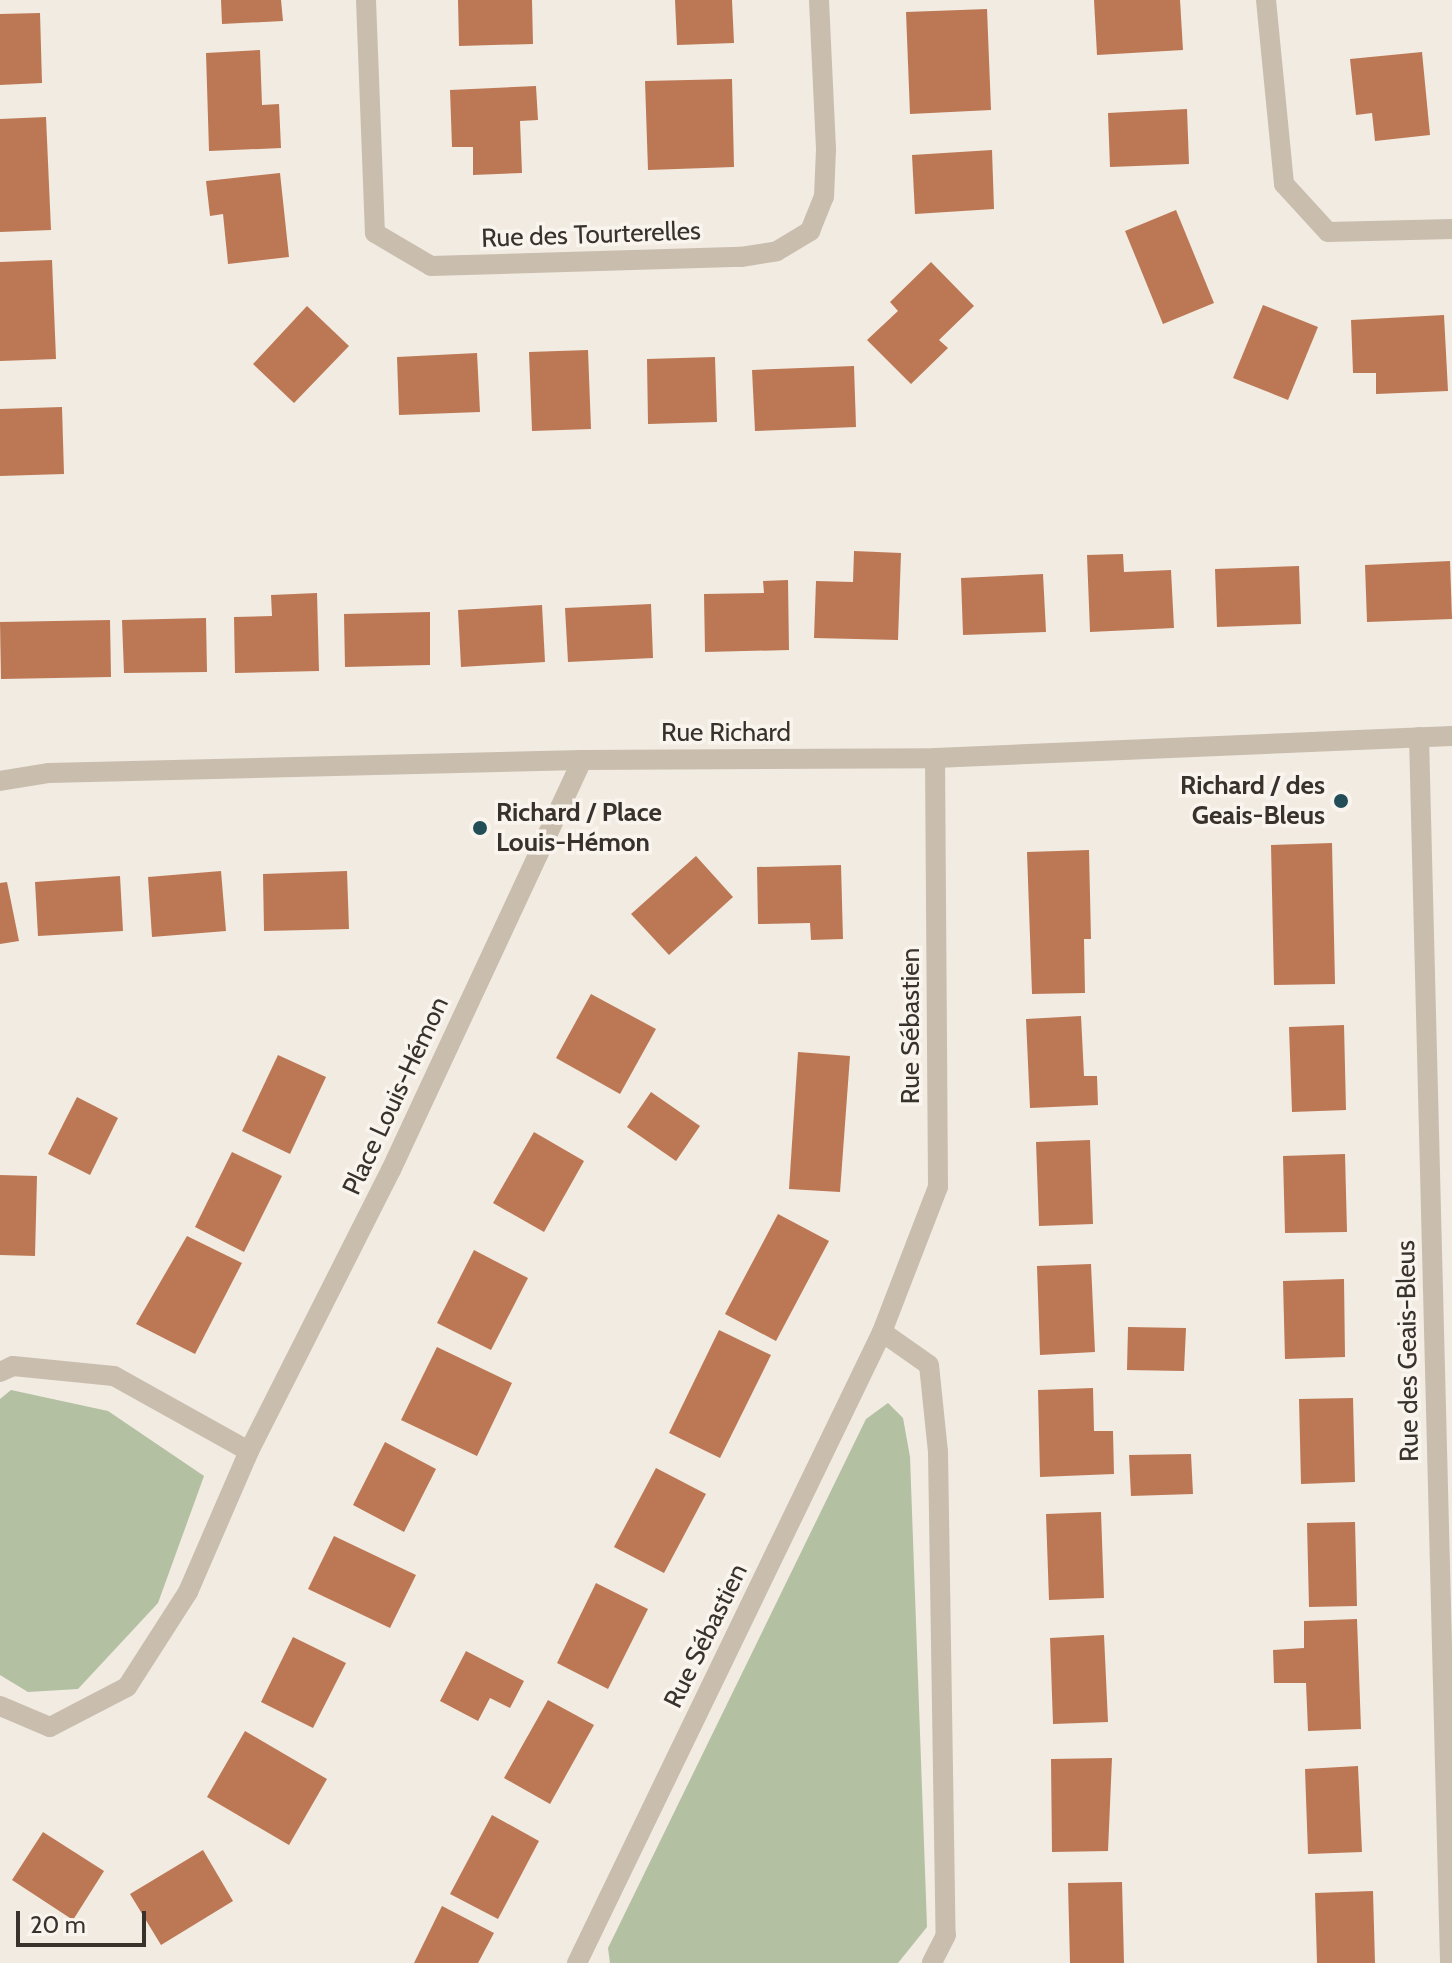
<!DOCTYPE html>
<meta charset="utf-8">
<style>
body{margin:0}
#map{position:relative;width:1452px;height:1963px;overflow:hidden;background:#f2ebe1;font-family:Cabin,sans-serif}
div>[style]{position:absolute}
[style*='--x']{left:calc(var(--x)*1px);top:calc(var(--y)*1px);width:calc(var(--w)*1px);rotate:calc(var(--a)*1deg)}
.green>*{inset:0;background:#b3c0a2}
.building>*{inset:0;background:#bc7855}
.minor>*{height:20px;margin:-10px;padding:0 10px;transform-origin:10px;border-radius:10px;background:#c9bdae}
.dots>*{width:22px;height:22px;translate:-50% -50%;box-sizing:border-box;border:4px solid #f9f5ee;border-radius:50%}
span{translate:-50% -50%;white-space:nowrap;text-align:center;line-height:1.15;-webkit-text-stroke:7px #f9f5ee;paint-order:stroke}
.street-label{font-size:26px;color:#38312c}
.poi-label{font-size:26px;color:#38312c;font-weight:700}
.right{translate:-100% -50%;text-align:right}
.left{translate:0 -50%;text-align:left}
.scale{position:absolute;left:16px;top:1911px;width:130px;height:36px;box-sizing:border-box;border:4px solid #38312c;border-top:0;padding-left:10px;font-size:24px;line-height:28px;white-space:nowrap;color:#38312c;-webkit-text-stroke:6px #f9f5ee;paint-order:stroke}
</style>
<div id="map">
<div class="green">
<div style="clip-path:polygon(11px 1390px,108px 1411px,204px 1476px,158px 1603px,78px 1689px,28px 1692px,0 1675px,0 1399px)"></div>
<div style="clip-path:polygon(888px 1403px,903px 1418px,910px 1457px,927px 1927px,898px 1963px,610px 1963px,608px 1948px,866px 1419px)"></div>
</div>
<div class="building">
<div style="clip-path:polygon(221px 0,281px 0,283px 21px,222px 24px)"></div>
<div style="clip-path:polygon(458px 0,532px 0,533px 44px,459px 46px)"></div>
<div style="clip-path:polygon(675px 0,732px 0,734px 43px,677px 45px)"></div>
<div style="clip-path:polygon(1094px 0,1180px 0,1183px 50px,1097px 55px)"></div>
<div style="clip-path:polygon(987px 9px,991px 110px,910px 114px,906px 12px)"></div>
<div style="clip-path:polygon(40px 13px,42px 83px,0 85px,0 14px)"></div>
<div style="clip-path:polygon(260px 50px,262px 105px,279px 104px,281px 148px,209px 151px,206px 53px)"></div>
<div style="clip-path:polygon(1422px 52px,1430px 135px,1375px 141px,1372px 113px,1356px 115px,1350px 59px)"></div>
<div style="clip-path:polygon(732px 79px,734px 167px,648px 170px,645px 81px)"></div>
<div style="clip-path:polygon(536px 86px,538px 120px,520px 121px,522px 173px,473px 175px,473px 147px,452px 147px,450px 90px)"></div>
<div style="clip-path:polygon(1187px 109px,1189px 164px,1110px 167px,1108px 113px)"></div>
<div style="clip-path:polygon(46px 117px,51px 230px,0 232px,0 119px)"></div>
<div style="clip-path:polygon(992px 150px,994px 209px,915px 214px,912px 155px)"></div>
<div style="clip-path:polygon(280px 173px,289px 257px,228px 264px,223px 214px,210px 216px,206px 181px)"></div>
<div style="clip-path:polygon(1176px 210px,1214px 303px,1163px 324px,1125px 231px)"></div>
<div style="clip-path:polygon(52px 260px,56px 359px,0 361px,0 262px)"></div>
<div style="clip-path:polygon(931px 262px,974px 306px,939px 340px,948px 348px,911px 384px,867px 340px,898px 311px,890px 302px)"></div>
<div style="clip-path:polygon(1263px 305px,1318px 327px,1288px 400px,1233px 378px)"></div>
<div style="clip-path:polygon(307px 306px,349px 346px,294px 403px,253px 364px)"></div>
<div style="clip-path:polygon(1444px 315px,1448px 391px,1376px 394px,1376px 373px,1353px 373px,1351px 320px)"></div>
<div style="clip-path:polygon(588px 350px,591px 429px,532px 431px,529px 352px)"></div>
<div style="clip-path:polygon(477px 353px,480px 412px,399px 415px,397px 357px)"></div>
<div style="clip-path:polygon(715px 357px,717px 422px,648px 424px,647px 359px)"></div>
<div style="clip-path:polygon(854px 366px,856px 427px,755px 431px,752px 370px)"></div>
<div style="clip-path:polygon(62px 407px,64px 474px,0 476px,0 409px)"></div>
<div style="clip-path:polygon(854px 551px,901px 553px,898px 640px,814px 638px,816px 581px,853px 582px)"></div>
<div style="clip-path:polygon(1123px 554px,1124px 572px,1171px 570px,1174px 628px,1090px 632px,1087px 555px)"></div>
<div style="clip-path:polygon(1450px 561px,1452px 619px,1367px 622px,1365px 565px)"></div>
<div style="clip-path:polygon(1299px 566px,1301px 624px,1217px 627px,1215px 569px)"></div>
<div style="clip-path:polygon(1043px 574px,1046px 632px,963px 635px,961px 578px)"></div>
<div style="clip-path:polygon(788px 580px,789px 650px,705px 652px,704px 594px,764px 593px,763px 581px)"></div>
<div style="clip-path:polygon(317px 593px,319px 671px,235px 673px,234px 617px,272px 616px,271px 595px)"></div>
<div style="clip-path:polygon(651px 604px,653px 658px,568px 662px,565px 608px)"></div>
<div style="clip-path:polygon(542px 605px,545px 662px,461px 667px,458px 610px)"></div>
<div style="clip-path:polygon(430px 612px,430px 665px,345px 667px,344px 614px)"></div>
<div style="clip-path:polygon(206px 618px,207px 672px,124px 673px,122px 620px)"></div>
<div style="clip-path:polygon(110px 620px,111px 677px,1px 679px,0 622px)"></div>
<div style="clip-path:polygon(1332px 843px,1335px 984px,1274px 985px,1271px 845px)"></div>
<div style="clip-path:polygon(1089px 850px,1091px 939px,1084px 939px,1085px 993px,1032px 994px,1027px 852px)"></div>
<div style="clip-path:polygon(696px 856px,733px 897px,669px 955px,631px 914px)"></div>
<div style="clip-path:polygon(841px 865px,843px 939px,811px 940px,810px 923px,758px 924px,757px 867px)"></div>
<div style="clip-path:polygon(221px 871px,226px 931px,152px 937px,148px 877px)"></div>
<div style="clip-path:polygon(347px 871px,349px 929px,264px 931px,263px 874px)"></div>
<div style="clip-path:polygon(120px 876px,123px 931px,38px 936px,35px 882px)"></div>
<div style="clip-path:polygon(7px 882px,19px 941px,0 944px,0 883px)"></div>
<div style="clip-path:polygon(591px 994px,656px 1029px,620px 1094px,556px 1058px)"></div>
<div style="clip-path:polygon(1081px 1016px,1084px 1076px,1097px 1076px,1098px 1105px,1030px 1108px,1026px 1019px)"></div>
<div style="clip-path:polygon(1344px 1025px,1346px 1110px,1292px 1112px,1289px 1027px)"></div>
<div style="clip-path:polygon(798px 1052px,850px 1056px,840px 1192px,789px 1189px)"></div>
<div style="clip-path:polygon(278px 1055px,326px 1077px,290px 1154px,242px 1131px)"></div>
<div style="clip-path:polygon(651px 1092px,700px 1126px,676px 1161px,627px 1127px)"></div>
<div style="clip-path:polygon(77px 1097px,118px 1118px,90px 1175px,48px 1154px)"></div>
<div style="clip-path:polygon(534px 1132px,584px 1161px,544px 1232px,493px 1203px)"></div>
<div style="clip-path:polygon(1090px 1140px,1093px 1224px,1039px 1226px,1036px 1142px)"></div>
<div style="clip-path:polygon(232px 1152px,282px 1176px,244px 1252px,195px 1227px)"></div>
<div style="clip-path:polygon(1345px 1154px,1347px 1232px,1285px 1233px,1283px 1156px)"></div>
<div style="clip-path:polygon(0 1175px,37px 1176px,35px 1256px,0 1255px)"></div>
<div style="clip-path:polygon(778px 1214px,829px 1241px,776px 1341px,725px 1314px)"></div>
<div style="clip-path:polygon(187px 1236px,242px 1263px,195px 1354px,136px 1324px)"></div>
<div style="clip-path:polygon(474px 1250px,528px 1278px,491px 1350px,437px 1323px)"></div>
<div style="clip-path:polygon(1091px 1264px,1095px 1352px,1040px 1355px,1037px 1266px)"></div>
<div style="clip-path:polygon(1344px 1279px,1345px 1357px,1285px 1359px,1283px 1281px)"></div>
<div style="clip-path:polygon(1128px 1327px,1186px 1328px,1184px 1371px,1127px 1370px)"></div>
<div style="clip-path:polygon(719px 1330px,771px 1355px,720px 1458px,669px 1433px)"></div>
<div style="clip-path:polygon(437px 1347px,512px 1383px,477px 1456px,401px 1420px)"></div>
<div style="clip-path:polygon(1093px 1388px,1094px 1431px,1113px 1431px,1114px 1474px,1040px 1477px,1038px 1390px)"></div>
<div style="clip-path:polygon(1353px 1398px,1355px 1482px,1301px 1484px,1299px 1399px)"></div>
<div style="clip-path:polygon(385px 1442px,436px 1469px,404px 1532px,353px 1505px)"></div>
<div style="clip-path:polygon(1191px 1454px,1193px 1494px,1131px 1496px,1129px 1455px)"></div>
<div style="clip-path:polygon(656px 1468px,706px 1494px,664px 1573px,614px 1547px)"></div>
<div style="clip-path:polygon(1101px 1512px,1104px 1598px,1049px 1600px,1046px 1514px)"></div>
<div style="clip-path:polygon(1355px 1522px,1357px 1606px,1309px 1607px,1307px 1523px)"></div>
<div style="clip-path:polygon(334px 1536px,416px 1575px,390px 1628px,308px 1589px)"></div>
<div style="clip-path:polygon(596px 1583px,648px 1609px,608px 1689px,557px 1663px)"></div>
<div style="clip-path:polygon(1357px 1619px,1361px 1729px,1308px 1731px,1306px 1683px,1274px 1683px,1273px 1650px,1304px 1648px,1304px 1621px)"></div>
<div style="clip-path:polygon(1104px 1635px,1108px 1722px,1053px 1724px,1050px 1638px)"></div>
<div style="clip-path:polygon(293px 1637px,346px 1663px,313px 1728px,261px 1702px)"></div>
<div style="clip-path:polygon(466px 1651px,524px 1681px,510px 1708px,490px 1698px,478px 1721px,440px 1701px)"></div>
<div style="clip-path:polygon(548px 1700px,594px 1725px,550px 1804px,504px 1778px)"></div>
<div style="clip-path:polygon(245px 1731px,327px 1779px,289px 1845px,207px 1797px)"></div>
<div style="clip-path:polygon(1112px 1758px,1108px 1851px,1052px 1852px,1051px 1759px)"></div>
<div style="clip-path:polygon(1358px 1766px,1362px 1852px,1308px 1854px,1305px 1769px)"></div>
<div style="clip-path:polygon(492px 1815px,539px 1841px,498px 1919px,450px 1894px)"></div>
<div style="clip-path:polygon(43px 1832px,104px 1871px,73px 1920px,12px 1880px)"></div>
<div style="clip-path:polygon(203px 1850px,233px 1901px,161px 1945px,130px 1894px)"></div>
<div style="clip-path:polygon(1122px 1882px,1124px 1963px,1070px 1963px,1068px 1883px)"></div>
<div style="clip-path:polygon(1373px 1891px,1375px 1963px,1317px 1963px,1315px 1893px)"></div>
<div style="clip-path:polygon(442px 1906px,494px 1933px,478px 1963px,414px 1963px)"></div>
</div>
<div class="minor">
<div style="--x:366;--y:0;--w:233;--a:87.8"></div>
<div style="--x:375;--y:233;--w:65;--a:30.5"></div>
<div style="--x:431;--y:266;--w:310;--a:-1.7"></div>
<div style="--x:741;--y:257;--w:36;--a:-9"></div>
<div style="--x:777;--y:251;--w:39;--a:-31"></div>
<div style="--x:810;--y:231;--w:37;--a:-68"></div>
<div style="--x:824;--y:197;--w:48;--a:-87.6"></div>
<div style="--x:826;--y:149;--w:149;--a:-92.7"></div>
<div style="--x:1266;--y:0;--w:185;--a:84.4"></div>
<div style="--x:1284;--y:184;--w:65;--a:47.5"></div>
<div style="--x:1328;--y:232;--w:124;--a:-1.4"></div>
<div style="--x:1419;--y:737;--w:1226;--a:88.55"></div>
<div style="--x:0;--y:781;--w:50;--a:-9.3"></div>
<div style="--x:49;--y:773;--w:533;--a:-1.4"></div>
<div style="--x:582;--y:760;--w:353;--a:-0.3"></div>
<div style="--x:935;--y:758;--w:517;--a:-2.44"></div>
<div style="--x:882;--y:1332;--w:57;--a:35.1"></div>
<div style="--x:929;--y:1365;--w:87;--a:84.1"></div>
<div style="--x:938;--y:1452;--w:483;--a:89.1"></div>
<div style="--x:946;--y:1935;--w:31;--a:117"></div>
<div style="--x:0;--y:1372;--w:14;--a:-25"></div>
<div style="--x:13;--y:1366;--w:101;--a:5.7"></div>
<div style="--x:114;--y:1376;--w:154;--a:29.1"></div>
<div style="--x:0;--y:1706;--w:54;--a:22.8"></div>
<div style="--x:50;--y:1727;--w:87;--a:-27.5"></div>
<div style="--x:127;--y:1687;--w:113;--a:-57.3"></div>
<div style="--x:188;--y:1592;--w:154;--a:-66.6"></div>
<div style="--x:249;--y:1451;--w:315;--a:-63.2"></div>
<div style="--x:391;--y:1170;--w:452;--a:-65"></div>
<div style="--x:577;--y:1963;--w:701;--a:-64.2"></div>
<div style="--x:882;--y:1332;--w:155;--a:-68.9"></div>
<div style="--x:938;--y:1187;--w:429;--a:-90.4"></div>
</div>
<div class="dots">
<div style="left:1341px;top:801px;background:#244e57"></div>
<div style="left:480px;top:828px;background:#244e57"></div>
</div>
<div class="street-label">
<span style="left:591px;top:235px;rotate:-2deg">Rue des Tourterelles</span>
<span style="left:726px;top:733px">Rue Richard</span>
<span style="left:911px;top:1026px;rotate:-90deg">Rue Sébastien</span>
<span style="left:396px;top:1096px;rotate:-65deg">Place Louis-Hémon</span>
<span style="left:1408px;top:1351px;rotate:-91deg">Rue des Geais-Bleus</span>
<span style="left:706px;top:1636px;rotate:-64deg">Rue Sébastien</span>
</div>
<div class="poi-label">
<span class="right" style="left:1325px;top:801px">Richard / des<br>Geais-Bleus</span>
<span class="left" style="left:496px;top:828px">Richard / Place<br>Louis-Hémon</span>
</div>
<div class="scale">20 m</div>
</div>
